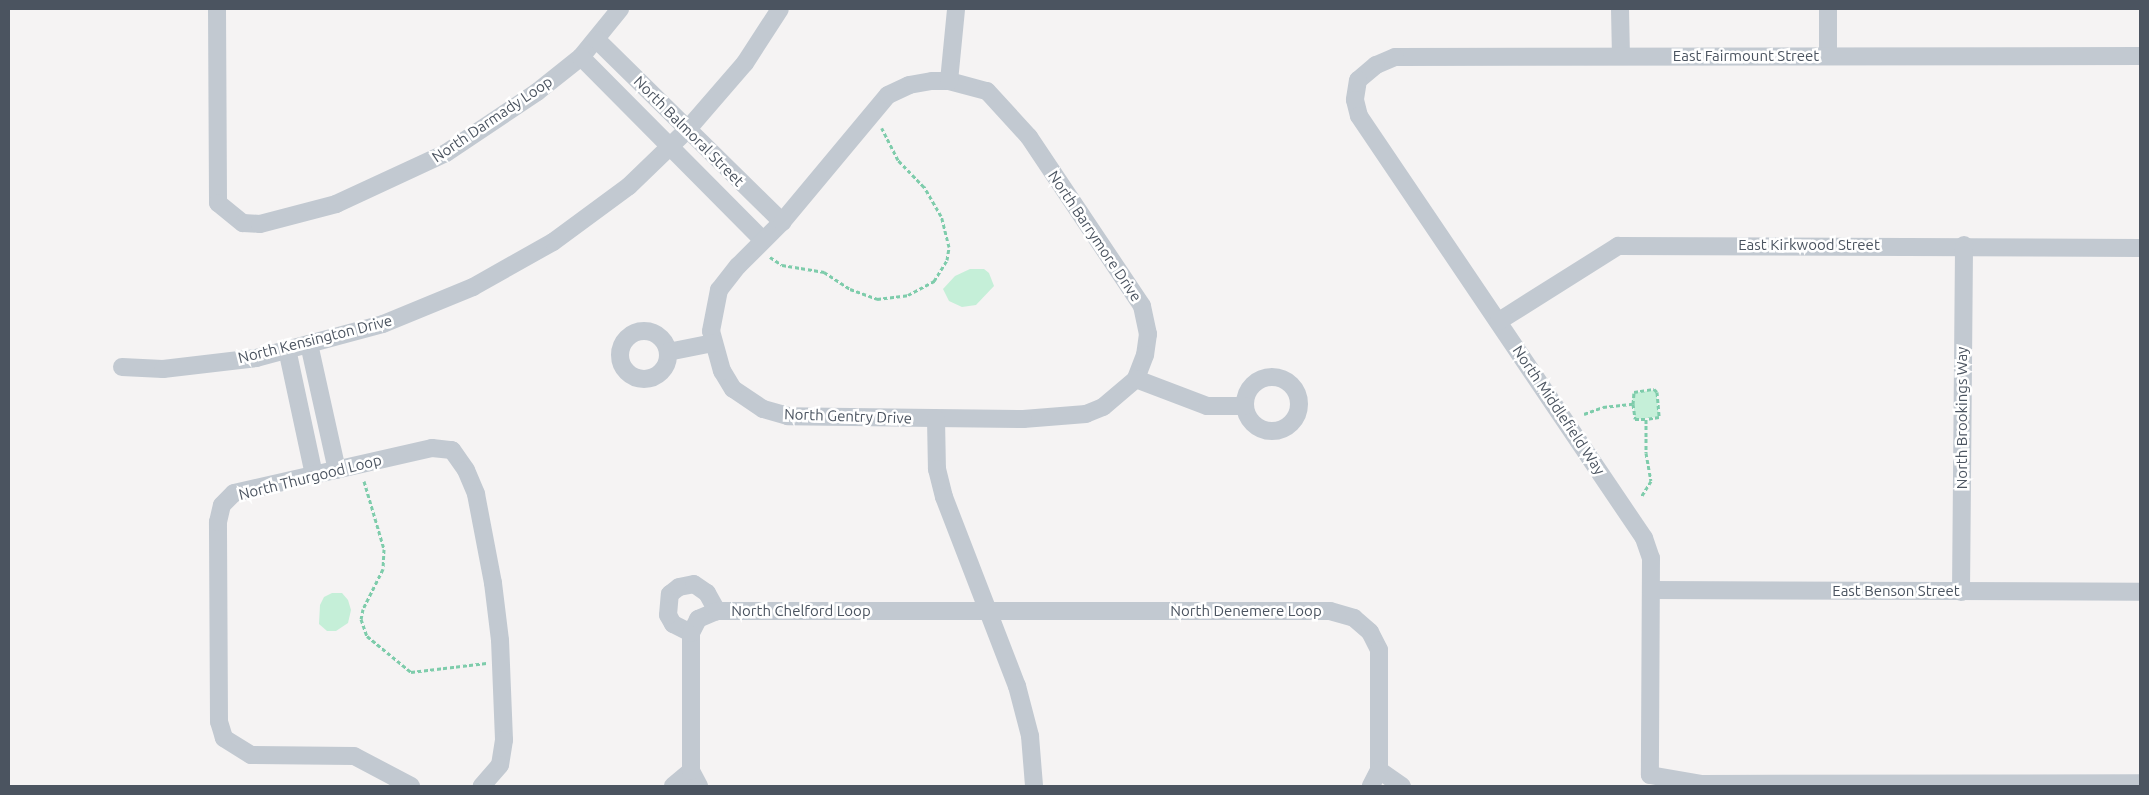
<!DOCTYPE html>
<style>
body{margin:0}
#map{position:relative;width:2149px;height:795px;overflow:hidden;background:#f5f3f3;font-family:Ubuntu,sans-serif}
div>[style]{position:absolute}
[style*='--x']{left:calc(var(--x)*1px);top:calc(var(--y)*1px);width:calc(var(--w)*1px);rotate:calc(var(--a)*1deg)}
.green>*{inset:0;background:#c5efd8}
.path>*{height:3px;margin-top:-1.5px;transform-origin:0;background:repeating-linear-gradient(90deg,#7eccab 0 4px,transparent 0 6.5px)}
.minor>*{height:18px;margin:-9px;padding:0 9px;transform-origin:9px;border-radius:9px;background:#c2c9d1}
.minor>.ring{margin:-9px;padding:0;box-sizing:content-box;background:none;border:18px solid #c2c9d1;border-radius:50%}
span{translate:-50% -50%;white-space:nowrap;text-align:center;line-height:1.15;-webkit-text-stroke:5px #fff;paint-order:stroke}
.street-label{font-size:15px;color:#4b5460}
.frame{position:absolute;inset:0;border:10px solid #4b5460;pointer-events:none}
</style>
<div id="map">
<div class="green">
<div style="clip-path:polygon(970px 269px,984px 269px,989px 273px,994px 286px,976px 305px,962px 307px,949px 301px,943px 289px,955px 276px)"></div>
<div style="clip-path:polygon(1656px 390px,1659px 417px,1635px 419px,1632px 393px)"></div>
<div style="clip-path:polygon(332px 593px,342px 593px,348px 600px,351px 610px,348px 623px,336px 631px,327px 631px,319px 624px,320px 605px,324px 597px)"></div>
</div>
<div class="path">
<div style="--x:770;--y:257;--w:14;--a:34"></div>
<div style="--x:782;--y:265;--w:43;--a:9.5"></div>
<div style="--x:824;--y:272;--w:31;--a:33"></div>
<div style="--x:850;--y:289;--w:29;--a:20"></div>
<div style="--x:877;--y:299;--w:31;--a:-7"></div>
<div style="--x:908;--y:295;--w:30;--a:-28"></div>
<div style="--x:934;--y:281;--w:25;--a:-58"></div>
<div style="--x:947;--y:260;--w:13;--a:-81"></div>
<div style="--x:949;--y:247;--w:32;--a:-104"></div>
<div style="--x:941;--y:216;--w:34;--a:-120"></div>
<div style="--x:924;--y:187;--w:37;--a:-134"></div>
<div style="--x:898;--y:160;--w:36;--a:-117"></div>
<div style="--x:1633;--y:404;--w:12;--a:-85"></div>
<div style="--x:1634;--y:392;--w:20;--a:-9"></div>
<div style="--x:1654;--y:389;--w:4;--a:45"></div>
<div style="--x:1657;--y:392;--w:25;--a:85"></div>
<div style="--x:1659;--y:417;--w:13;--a:171"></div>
<div style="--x:1646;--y:419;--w:34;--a:90"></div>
<div style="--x:1646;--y:453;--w:28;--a:80"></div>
<div style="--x:1651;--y:481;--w:19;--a:122"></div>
<div style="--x:1584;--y:414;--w:20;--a:-20"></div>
<div style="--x:1603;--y:407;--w:30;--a:-6"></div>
<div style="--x:1633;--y:404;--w:15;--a:82"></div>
<div style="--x:1635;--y:419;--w:11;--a:0"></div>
<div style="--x:364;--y:481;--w:71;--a:73.6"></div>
<div style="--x:384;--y:549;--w:20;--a:93"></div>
<div style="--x:383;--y:569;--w:45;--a:116.6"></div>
<div style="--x:363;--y:609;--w:10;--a:101"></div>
<div style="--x:361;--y:619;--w:18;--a:71"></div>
<div style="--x:367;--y:636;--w:57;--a:39.3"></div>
<div style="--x:411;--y:672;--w:76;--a:-6.8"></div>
</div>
<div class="minor">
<div style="--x:217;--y:9;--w:194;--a:89.7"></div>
<div style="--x:218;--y:203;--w:32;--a:39"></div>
<div style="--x:243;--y:223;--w:17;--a:3"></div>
<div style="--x:260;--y:224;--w:79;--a:-14.7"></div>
<div style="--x:336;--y:204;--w:121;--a:-24.9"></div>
<div style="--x:446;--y:153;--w:110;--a:-33.8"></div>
<div style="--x:537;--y:92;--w:56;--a:-38.5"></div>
<div style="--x:581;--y:57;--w:62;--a:-50.9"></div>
<div style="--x:1620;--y:9;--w:46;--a:88.8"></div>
<div style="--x:1828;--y:9;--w:47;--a:90"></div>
<div style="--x:597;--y:40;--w:260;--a:44.5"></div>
<div style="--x:2140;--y:56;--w:745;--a:179.92"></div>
<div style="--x:1395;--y:57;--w:21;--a:157"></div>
<div style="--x:1376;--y:65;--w:23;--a:140"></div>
<div style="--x:1358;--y:80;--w:20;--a:99"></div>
<div style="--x:1355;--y:100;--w:16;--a:76"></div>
<div style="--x:1359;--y:116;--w:509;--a:55.97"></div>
<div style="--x:1644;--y:538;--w:21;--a:71"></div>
<div style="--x:1651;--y:558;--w:217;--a:90.3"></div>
<div style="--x:1650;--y:775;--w:53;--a:9.8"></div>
<div style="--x:1702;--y:784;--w:438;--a:-0.1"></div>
<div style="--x:581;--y:57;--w:258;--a:45.2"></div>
<div style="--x:932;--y:81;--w:17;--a:0"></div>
<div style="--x:949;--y:81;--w:39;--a:15"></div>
<div style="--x:987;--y:91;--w:62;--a:47.6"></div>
<div style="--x:1029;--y:137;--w:203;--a:56.2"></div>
<div style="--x:1142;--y:306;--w:29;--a:78"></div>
<div style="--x:1148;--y:334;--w:21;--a:98"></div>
<div style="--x:1145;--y:355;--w:26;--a:111"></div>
<div style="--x:1136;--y:379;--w:43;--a:139.7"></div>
<div style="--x:1103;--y:407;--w:18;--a:158"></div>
<div style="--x:1086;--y:414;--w:63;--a:175.5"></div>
<div style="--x:1023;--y:419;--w:235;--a:-179.3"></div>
<div style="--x:788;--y:416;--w:26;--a:-164"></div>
<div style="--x:763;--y:409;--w:36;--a:-146"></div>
<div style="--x:733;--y:389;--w:21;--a:-121"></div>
<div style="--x:722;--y:371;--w:41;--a:-105.4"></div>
<div style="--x:711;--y:331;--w:42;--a:-79"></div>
<div style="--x:719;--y:290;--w:31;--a:-52"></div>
<div style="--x:738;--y:266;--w:62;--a:-45"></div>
<div style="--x:782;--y:222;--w:165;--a:-50.2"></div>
<div style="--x:888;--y:95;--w:23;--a:-25"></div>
<div style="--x:909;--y:85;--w:23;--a:-10"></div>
<div style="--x:949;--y:81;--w:72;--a:-84.4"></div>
<div style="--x:1499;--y:321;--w:141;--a:-32.2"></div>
<div style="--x:1618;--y:246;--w:522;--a:0.22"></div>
<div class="ring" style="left:620px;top:331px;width:30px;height:30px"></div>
<div style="--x:309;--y:344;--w:129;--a:77.5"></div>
<div style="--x:287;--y:349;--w:129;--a:77.9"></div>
<div style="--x:668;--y:352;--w:46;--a:-11.3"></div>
<div style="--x:122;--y:367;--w:41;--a:2.8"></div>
<div style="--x:163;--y:369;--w:94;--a:-6.7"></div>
<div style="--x:256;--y:358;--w:131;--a:-15"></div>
<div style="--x:383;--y:324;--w:97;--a:-22.3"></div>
<div style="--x:473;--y:287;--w:92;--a:-29.4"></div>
<div style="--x:553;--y:242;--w:94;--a:-36.4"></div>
<div style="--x:629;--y:186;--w:81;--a:-44"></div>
<div style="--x:687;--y:130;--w:89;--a:-49.1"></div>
<div style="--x:745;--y:63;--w:64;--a:-57.1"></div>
<div class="ring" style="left:1245px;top:377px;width:36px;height:36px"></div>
<div style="--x:1136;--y:379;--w:76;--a:20.8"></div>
<div style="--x:1207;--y:406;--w:38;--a:0"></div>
<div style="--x:936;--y:419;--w:50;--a:88.9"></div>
<div style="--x:937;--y:469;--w:29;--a:76"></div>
<div style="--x:944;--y:497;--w:203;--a:68.9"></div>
<div style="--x:1017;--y:686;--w:52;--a:75.4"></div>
<div style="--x:1030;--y:736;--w:50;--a:85.4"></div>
<div style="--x:1651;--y:590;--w:489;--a:0.2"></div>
<div style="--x:1961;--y:592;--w:347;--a:-89.5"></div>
<div style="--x:691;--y:633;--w:20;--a:-153"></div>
<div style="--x:673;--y:624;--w:10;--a:-119"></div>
<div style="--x:668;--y:615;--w:21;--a:-85"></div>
<div style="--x:670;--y:594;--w:11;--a:-38"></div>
<div style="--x:679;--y:587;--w:15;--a:-11"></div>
<div style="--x:694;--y:584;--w:16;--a:35"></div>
<div style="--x:707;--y:593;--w:21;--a:61"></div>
<div style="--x:1379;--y:770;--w:28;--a:35"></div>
<div style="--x:411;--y:786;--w:64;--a:-152.2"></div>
<div style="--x:354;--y:756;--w:103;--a:-179.4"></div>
<div style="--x:251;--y:755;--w:32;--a:-148"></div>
<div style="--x:224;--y:738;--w:17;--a:-107"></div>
<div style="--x:219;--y:722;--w:200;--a:-90.3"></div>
<div style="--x:218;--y:522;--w:17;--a:-77"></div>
<div style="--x:222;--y:505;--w:17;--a:-45"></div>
<div style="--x:234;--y:493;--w:203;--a:-12.8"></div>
<div style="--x:432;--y:448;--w:20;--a:6"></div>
<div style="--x:452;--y:450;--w:24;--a:55"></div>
<div style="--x:466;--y:470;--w:26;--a:67"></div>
<div style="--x:476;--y:494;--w:91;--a:79.2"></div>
<div style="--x:493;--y:583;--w:57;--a:83"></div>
<div style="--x:500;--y:640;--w:100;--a:87.7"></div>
<div style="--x:504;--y:740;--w:25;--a:99"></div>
<div style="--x:500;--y:765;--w:28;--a:131"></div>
<div style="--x:673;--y:786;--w:23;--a:-40"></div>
<div style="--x:699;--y:786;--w:17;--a:-118"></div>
<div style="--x:691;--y:771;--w:138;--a:-90"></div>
<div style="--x:691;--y:633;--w:16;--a:-63"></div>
<div style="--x:698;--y:619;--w:21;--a:-23"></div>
<div style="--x:717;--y:611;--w:613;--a:0"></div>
<div style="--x:1330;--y:611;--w:25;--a:16"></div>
<div style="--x:1354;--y:618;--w:21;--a:41"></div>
<div style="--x:1370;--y:632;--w:20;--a:63"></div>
<div style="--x:1379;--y:650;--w:120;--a:90"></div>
<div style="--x:1379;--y:770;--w:18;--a:117"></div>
</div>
<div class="street-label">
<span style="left:1746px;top:56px">East Fairmount Street</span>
<span style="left:492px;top:119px;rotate:-34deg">North Darmady Loop</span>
<span style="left:689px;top:131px;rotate:45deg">North Balmoral Street</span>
<span style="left:1095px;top:236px;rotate:56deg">North Barrymore Drive</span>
<span style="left:1809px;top:245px">East Kirkwood Street</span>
<span style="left:315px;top:339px;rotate:-14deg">North Kensington Drive</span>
<span style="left:1559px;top:410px;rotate:56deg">North Middlefield Way</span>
<span style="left:848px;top:416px;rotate:2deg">North Gentry Drive</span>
<span style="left:1962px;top:418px;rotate:-90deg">North Brookings Way</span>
<span style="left:310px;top:477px;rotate:-14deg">North Thurgood Loop</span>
<span style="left:1896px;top:591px">East Benson Street</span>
<span style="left:801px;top:611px">North Chelford Loop</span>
<span style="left:1246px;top:611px">North Denemere Loop</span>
</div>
<div class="frame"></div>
</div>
